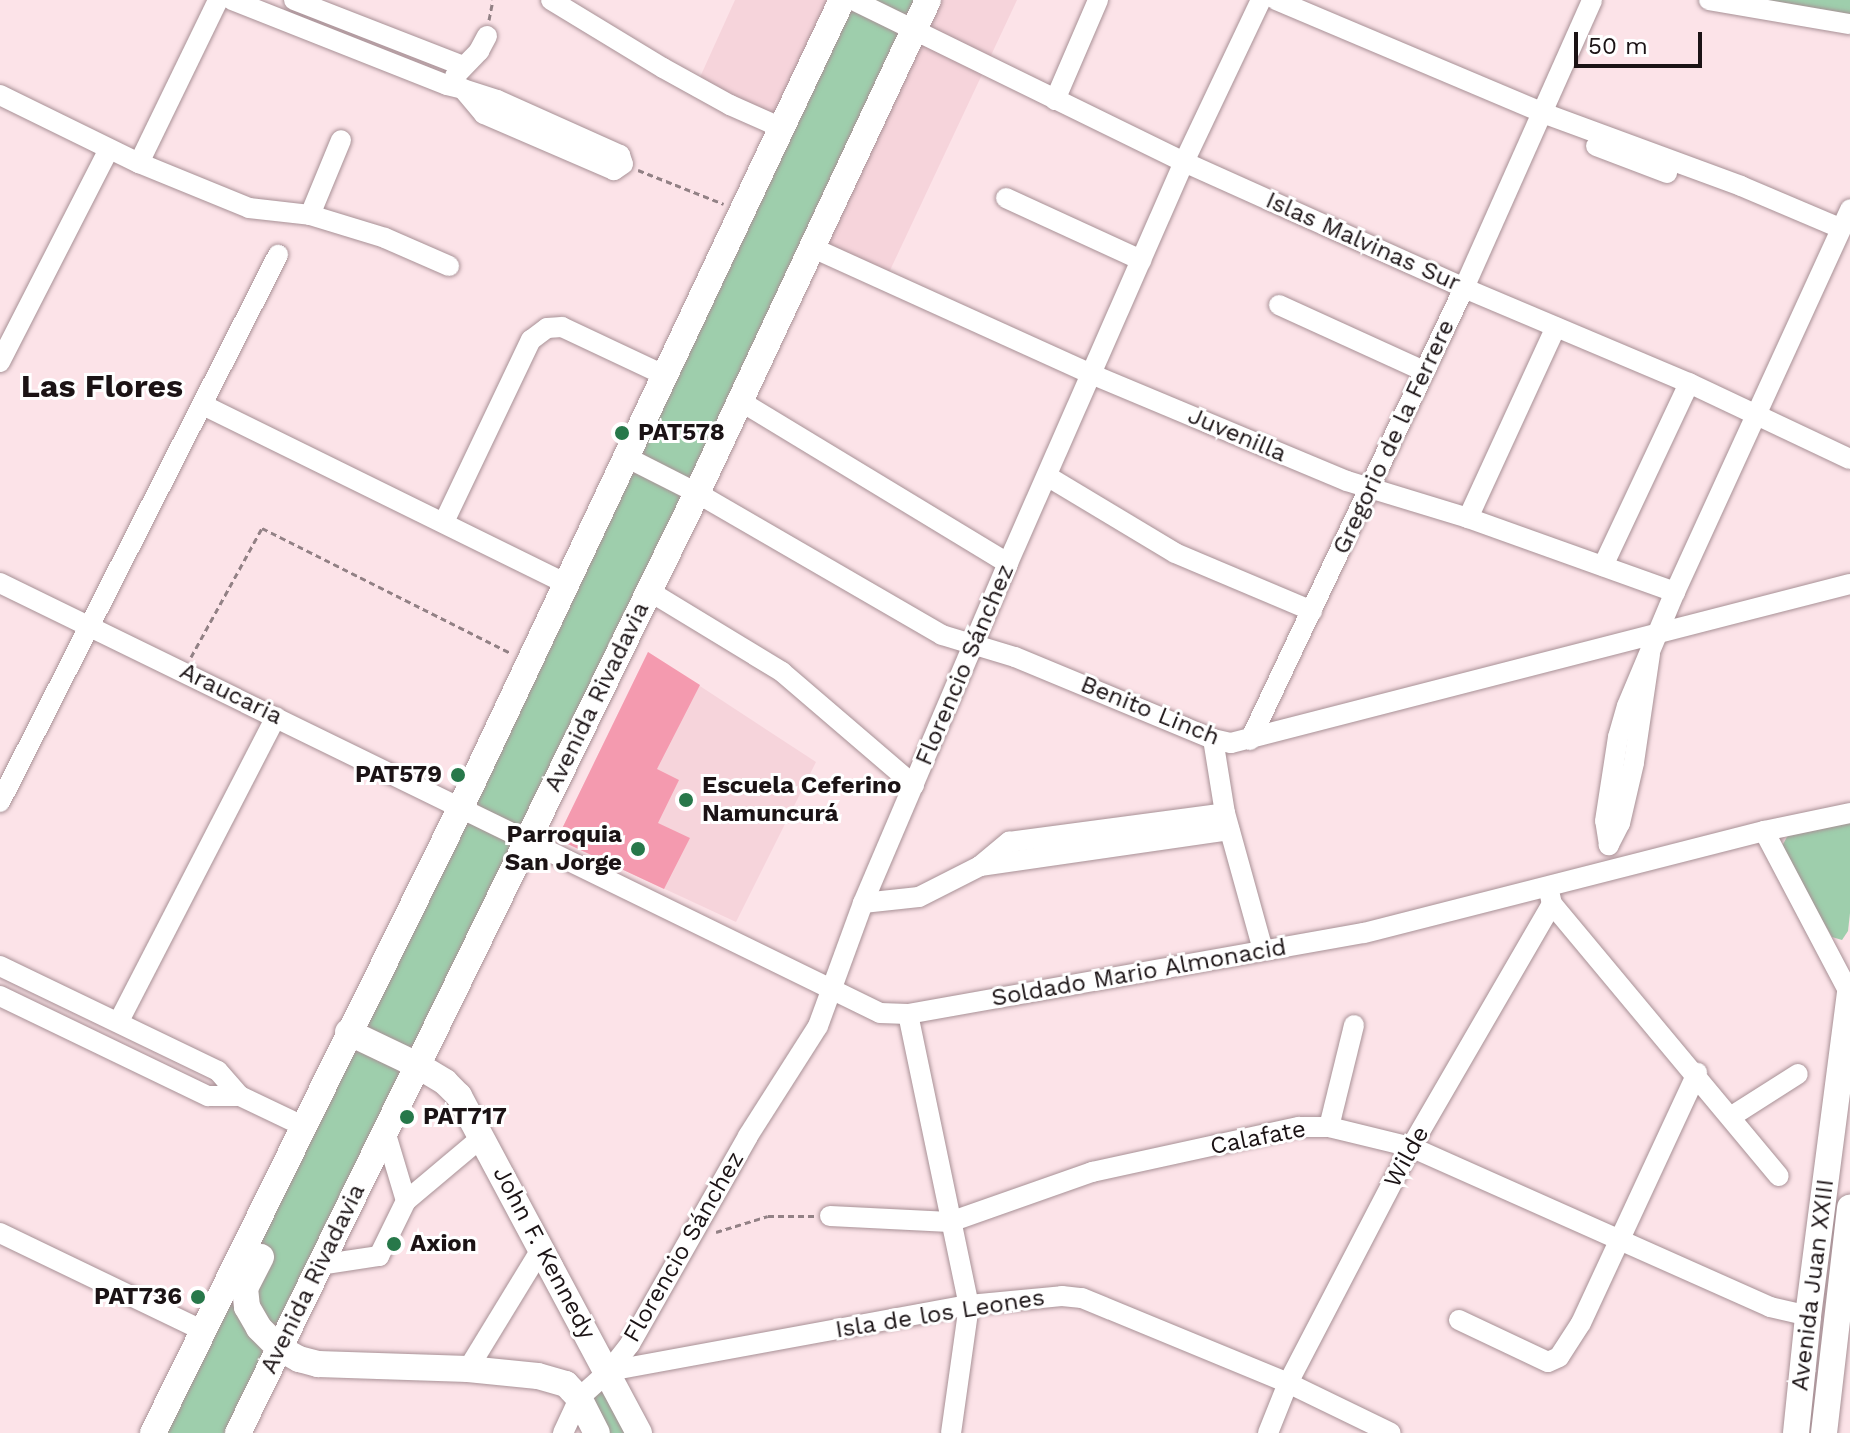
<!DOCTYPE html>
<meta charset="utf-8">
<style>
body{margin:0}
#map{position:relative;width:1850px;height:1433px;overflow:hidden;background:#fce3e8;font-family:"Work Sans",sans-serif}
div>[style]{position:absolute}
[style*='--x']{left:calc(var(--x)*1px);top:calc(var(--y)*1px);width:calc(var(--w)*1px);rotate:calc(var(--a)*1deg)}
.built>*{inset:0;background:#f6d4db}
.green>*{inset:0;background:#9eceac}
.building>*{inset:0;background:#f49aaf}
.path>*{height:3px;margin-top:-1.5px;transform-origin:0;background:repeating-linear-gradient(90deg,#928185 0 6px,transparent 0 10px)}
.roads{filter:drop-shadow(0 0 2px #a89196) drop-shadow(0 0 2px #a89196)}
.minor>*{height:20px;margin:-10px;padding:0 10px;transform-origin:10px;border-radius:10px;background:#fff}
.major>*{height:26px;margin:-13px;padding:0 13px;transform-origin:13px;border-radius:13px;background:#fff}
.dots>*{width:22px;height:22px;translate:-50% -50%;box-sizing:border-box;border:4px solid #fff;border-radius:50%}
span{translate:-50% -50%;white-space:nowrap;text-align:center;line-height:1.15;-webkit-text-stroke:6px #fff;paint-order:stroke}
.street-label{font-size:24px;color:#1b1315}
.poi-label{font-size:24px;color:#1b1315;font-weight:700}
.left{translate:0 -50%;text-align:left}
.right{translate:-100% -50%;text-align:right}
.district-label{font-size:32px;color:#1b1315;font-weight:700}
.scale{position:absolute;left:1574px;top:32px;width:128px;height:36px;box-sizing:border-box;border:4px solid #1b1315;border-top:0;padding-left:10px;font-size:24px;line-height:28px;white-space:nowrap;color:#1b1315;-webkit-text-stroke:6px #fff;paint-order:stroke}
</style>
<div id="map">
<div class="built">
<div style="clip-path:polygon(735px 0,842px 0,782px 128px,696px 86px)"></div>
<div style="clip-path:polygon(857px 0,1017px 0,885px 281px,811px 247px)"></div>
<div style="clip-path:polygon(648px 652px,816px 762px,736px 922px,557px 839px)"></div>
</div>
<div class="green">
<div style="clip-path:polygon(842px 0,928px 0,238px 1433px,153px 1433px)"></div>
<div style="clip-path:polygon(1709px 0,1850px 0,1850px 24px)"></div>
<div style="clip-path:polygon(1850px 822px,1850px 913px,1848px 931px,1842px 940px,1832px 937px,1781px 848px,1788px 835px)"></div>
<div style="clip-path:polygon(609px 1371px,639px 1433px,597px 1433px,579px 1398px)"></div>
</div>
<div class="building">
<div style="clip-path:polygon(648px 652px,700px 685px,657px 769px,679px 780px,658px 823px,690px 838px,664px 889px,557px 839px)"></div>
</div>
<div class="path">
<div style="--x:489;--y:20;--w:20;--a:-79"></div>
<div style="--x:638;--y:170;--w:92;--a:21.6"></div>
<div style="--x:191;--y:657;--w:147;--a:-61.2"></div>
<div style="--x:262;--y:528;--w:278;--a:26.7"></div>
<div style="--x:716;--y:1232;--w:54;--a:-17.1"></div>
<div style="--x:768;--y:1216;--w:46;--a:0"></div>
</div>
<div class="roads">
<div class="minor">
<div style="--x:232;--y:0;--w:231;--a:21.6"></div>
<div style="--x:447;--y:85;--w:16;--a:14"></div>
<div style="--x:463;--y:89;--w:36;--a:18"></div>
<div style="--x:497;--y:100;--w:135;--a:24.1"></div>
<div style="--x:620;--y:155;--w:9;--a:72"></div>
<div style="--x:623;--y:164;--w:11;--a:146"></div>
<div style="--x:614;--y:170;--w:142;--a:-156.7"></div>
<div style="--x:484;--y:114;--w:33;--a:-130"></div>
<div style="--x:294;--y:0;--w:181;--a:21.3"></div>
<div style="--x:551;--y:0;--w:131;--a:31.3"></div>
<div style="--x:663;--y:68;--w:77;--a:28.9"></div>
<div style="--x:730;--y:105;--w:57;--a:23.9"></div>
<div style="--x:853;--y:0;--w:369;--a:26.1"></div>
<div style="--x:1184;--y:162;--w:307;--a:24.2"></div>
<div style="--x:1464;--y:288;--w:244;--a:22.9"></div>
<div style="--x:1689;--y:383;--w:178;--a:25.3"></div>
<div style="--x:1276;--y:0;--w:290;--a:22.9"></div>
<div style="--x:1543;--y:113;--w:211;--a:20.2"></div>
<div style="--x:1741;--y:186;--w:108;--a:23"></div>
<div style="--x:1709;--y:0;--w:143;--a:9.7"></div>
<div style="--x:455;--y:76;--w:35;--a:-46"></div>
<div style="--x:479;--y:51;--w:17;--a:-62"></div>
<div style="--x:0;--y:95;--w:155;--a:26.1"></div>
<div style="--x:139;--y:163;--w:119;--a:22.2"></div>
<div style="--x:249;--y:208;--w:61;--a:6.5"></div>
<div style="--x:310;--y:215;--w:78;--a:17"></div>
<div style="--x:385;--y:238;--w:70;--a:23.6"></div>
<div style="--x:1055;--y:100;--w:109;--a:-66.7"></div>
<div style="--x:1596;--y:146;--w:76;--a:20.8"></div>
<div style="--x:139;--y:163;--w:181;--a:-64.1"></div>
<div style="--x:1006;--y:198;--w:149;--a:24.7"></div>
<div style="--x:310;--y:215;--w:81;--a:-67.5"></div>
<div style="--x:811;--y:247;--w:307;--a:24.4"></div>
<div style="--x:1091;--y:374;--w:277;--a:22.7"></div>
<div style="--x:1347;--y:481;--w:127;--a:17"></div>
<div style="--x:1468;--y:518;--w:220;--a:19.7"></div>
<div style="--x:1279;--y:305;--w:159;--a:24.5"></div>
<div style="--x:0;--y:362;--w:239;--a:-62.9"></div>
<div style="--x:740;--y:401;--w:313;--a:31.2"></div>
<div style="--x:203;--y:405;--w:406;--a:26.2"></div>
<div style="--x:628;--y:458;--w:77;--a:26.9"></div>
<div style="--x:697;--y:493;--w:283;--a:30.1"></div>
<div style="--x:942;--y:635;--w:76;--a:16.8"></div>
<div style="--x:1015;--y:657;--w:214;--a:22.5"></div>
<div style="--x:1213;--y:739;--w:18;--a:13"></div>
<div style="--x:1231;--y:743;--w:639;--a:-14.41"></div>
<div style="--x:1047;--y:476;--w:149;--a:31"></div>
<div style="--x:1175;--y:553;--w:149;--a:22.9"></div>
<div style="--x:1468;--y:518;--w:210;--a:-65.3"></div>
<div style="--x:444;--y:522;--w:202;--a:-64.5"></div>
<div style="--x:531;--y:340;--w:20;--a:-37"></div>
<div style="--x:547;--y:328;--w:15;--a:-4"></div>
<div style="--x:562;--y:327;--w:115;--a:25.2"></div>
<div style="--x:1603;--y:566;--w:202;--a:-64.8"></div>
<div style="--x:0;--y:583;--w:979;--a:26.04"></div>
<div style="--x:880;--y:1013;--w:28;--a:2"></div>
<div style="--x:908;--y:1014;--w:463;--a:-10.1"></div>
<div style="--x:1364;--y:933;--w:413;--a:-14.3"></div>
<div style="--x:1764;--y:831;--w:88;--a:-11.8"></div>
<div style="--x:649;--y:591;--w:156;--a:31.3"></div>
<div style="--x:782;--y:672;--w:174;--a:40.6"></div>
<div style="--x:1650;--y:654;--w:110;--a:98.4"></div>
<div style="--x:1634;--y:763;--w:62;--a:103.1"></div>
<div style="--x:1620;--y:823;--w:25;--a:117"></div>
<div style="--x:1609;--y:845;--w:24;--a:-99"></div>
<div style="--x:1605;--y:821;--w:85;--a:-81.2"></div>
<div style="--x:1618;--y:737;--w:32;--a:-74"></div>
<div style="--x:1627;--y:706;--w:124;--a:-67.2"></div>
<div style="--x:1675;--y:592;--w:421;--a:-65.4"></div>
<div style="--x:1213;--y:739;--w:75;--a:80.8"></div>
<div style="--x:1225;--y:813;--w:142;--a:74.5"></div>
<div style="--x:1250;--y:740;--w:500;--a:-64.66"></div>
<div style="--x:1464;--y:288;--w:315;--a:-66"></div>
<div style="--x:0;--y:802;--w:614;--a:-63.06"></div>
<div style="--x:1764;--y:831;--w:184;--a:62.2"></div>
<div style="--x:980;--y:866;--w:252;--a:-8.2"></div>
<div style="--x:863;--y:903;--w:56;--a:-6.1"></div>
<div style="--x:919;--y:897;--w:68;--a:-26.9"></div>
<div style="--x:980;--y:866;--w:38;--a:-40"></div>
<div style="--x:1009;--y:842;--w:218;--a:-7.6"></div>
<div style="--x:1552;--y:904;--w:354;--a:50.2"></div>
<div style="--x:0;--y:966;--w:242;--a:25.7"></div>
<div style="--x:218;--y:1071;--w:33;--a:49"></div>
<div style="--x:240;--y:1096;--w:72;--a:25.5"></div>
<div style="--x:0;--y:996;--w:231;--a:25.7"></div>
<div style="--x:208;--y:1096;--w:32;--a:0"></div>
<div style="--x:908;--y:1014;--w:297;--a:78.2"></div>
<div style="--x:969;--y:1305;--w:129;--a:98"></div>
<div style="--x:119;--y:1021;--w:342;--a:-62.7"></div>
<div style="--x:1732;--y:1116;--w:78;--a:-32.5"></div>
<div style="--x:1329;--y:1127;--w:105;--a:-76.2"></div>
<div style="--x:406;--y:1201;--w:99;--a:-40.1"></div>
<div style="--x:830;--y:1216;--w:120;--a:2.9"></div>
<div style="--x:950;--y:1222;--w:151;--a:-19.4"></div>
<div style="--x:1092;--y:1172;--w:212;--a:-12.3"></div>
<div style="--x:1299;--y:1127;--w:30;--a:0"></div>
<div style="--x:1329;--y:1127;--w:84;--a:13.7"></div>
<div style="--x:1411;--y:1147;--w:393;--a:24"></div>
<div style="--x:1770;--y:1307;--w:39;--a:13"></div>
<div style="--x:0;--y:1233;--w:226;--a:25.7"></div>
<div style="--x:319;--y:1265;--w:61;--a:-8.5"></div>
<div style="--x:379;--y:1256;--w:61;--a:-63.9"></div>
<div style="--x:406;--y:1201;--w:73;--a:-106.7"></div>
<div style="--x:1459;--y:1320;--w:98;--a:25.3"></div>
<div style="--x:1548;--y:1362;--w:12;--a:-24"></div>
<div style="--x:1559;--y:1357;--w:40;--a:-57.1"></div>
<div style="--x:1581;--y:1323;--w:276;--a:-65.1"></div>
<div style="--x:468;--y:1369;--w:142;--a:-58.6"></div>
<div style="--x:609;--y:1371;--w:366;--a:-10.4"></div>
<div style="--x:969;--y:1305;--w:93;--a:-5.5"></div>
<div style="--x:1062;--y:1296;--w:20;--a:6"></div>
<div style="--x:1082;--y:1298;--w:223;--a:22.4"></div>
<div style="--x:1288;--y:1383;--w:114;--a:25.9"></div>
<div style="--x:563;--y:1433;--w:38;--a:-65"></div>
<div style="--x:579;--y:1398;--w:40;--a:-42"></div>
<div style="--x:609;--y:1371;--w:34;--a:-52"></div>
<div style="--x:630;--y:1344;--w:239;--a:-60.4"></div>
<div style="--x:748;--y:1136;--w:130;--a:-57.5"></div>
<div style="--x:818;--y:1026;--w:131;--a:-69.9"></div>
<div style="--x:863;--y:903;--w:370;--a:-66.9"></div>
<div style="--x:1008;--y:563;--w:438;--a:-66.3"></div>
<div style="--x:1184;--y:162;--w:179;--a:-64.6"></div>
<div style="--x:1268;--y:1433;--w:54;--a:-68.2"></div>
<div style="--x:1288;--y:1383;--w:266;--a:-62.5"></div>
<div style="--x:1411;--y:1147;--w:281;--a:-59.9"></div>
<div style="--x:1552;--y:904;--w:17;--a:-103"></div>
</div>
<div class="major">
<div style="--x:348;--y:1032;--w:76;--a:25.6"></div>
<div style="--x:417;--y:1065;--w:33;--a:31"></div>
<div style="--x:445;--y:1082;--w:20;--a:45"></div>
<div style="--x:459;--y:1096;--w:382;--a:61.9"></div>
<div style="--x:261;--y:1257;--w:35;--a:117"></div>
<div style="--x:245;--y:1288;--w:19;--a:84"></div>
<div style="--x:247;--y:1307;--w:24;--a:60"></div>
<div style="--x:259;--y:1328;--w:28;--a:45"></div>
<div style="--x:279;--y:1348;--w:23;--a:29"></div>
<div style="--x:299;--y:1359;--w:20;--a:15"></div>
<div style="--x:318;--y:1364;--w:150;--a:1.9"></div>
<div style="--x:468;--y:1369;--w:70;--a:5.7"></div>
<div style="--x:538;--y:1376;--w:29;--a:16"></div>
<div style="--x:566;--y:1384;--w:19;--a:47"></div>
<div style="--x:579;--y:1398;--w:39;--a:63"></div>
<div style="--x:153;--y:1433;--w:698;--a:-63.8"></div>
<div style="--x:461;--y:807;--w:892;--a:-64.73"></div>
<div style="--x:238;--y:1433;--w:1046;--a:-63.97"></div>
<div style="--x:697;--y:493;--w:544;--a:-64.89"></div>
<div style="--x:1796;--y:1433;--w:118;--a:-84.1"></div>
<div style="--x:1808;--y:1316;--w:326;--a:-82.6"></div>
<div style="--x:1824;--y:1433;--w:227;--a:-83.4"></div>
</div>
</div>
<div class="dots">
<div style="left:622px;top:433px;background:#27784a"></div>
<div style="left:458px;top:775px;background:#27784a"></div>
<div style="left:686px;top:800px;background:#27784a"></div>
<div style="left:638px;top:849px;background:#27784a"></div>
<div style="left:407px;top:1117px;background:#27784a"></div>
<div style="left:394px;top:1244px;background:#27784a"></div>
<div style="left:198px;top:1297px;background:#27784a"></div>
</div>
<div class="street-label">
<span style="left:1363px;top:242px;rotate:24deg">Islas Malvinas Sur</span>
<span style="left:1237px;top:435px;rotate:23deg">Juvenilla</span>
<span style="left:1394px;top:437px;rotate:-65deg">Gregorio de la Ferrere</span>
<span style="left:965px;top:665px;rotate:-67deg">Florencio Sánchez</span>
<span style="left:231px;top:694px;rotate:26deg">Araucaria</span>
<span style="left:597px;top:697px;rotate:-64deg">Avenida Rivadavia</span>
<span style="left:1150px;top:711px;rotate:22deg">Benito Linch</span>
<span style="left:1139px;top:973px;rotate:-10deg">Soldado Mario Almonacid</span>
<span style="left:1258px;top:1138px;rotate:-11deg">Calafate</span>
<span style="left:1407px;top:1157px;rotate:-61deg">Wilde</span>
<span style="left:684px;top:1247px;rotate:-60deg">Florencio Sánchez</span>
<span style="left:544px;top:1253px;rotate:62deg">John F. Kennedy</span>
<span style="left:313px;top:1279px;rotate:-64deg">Avenida Rivadavia</span>
<span style="left:1813px;top:1285px;rotate:-83deg">Avenida Juan XXIII</span>
<span style="left:940px;top:1314px;rotate:-9deg">Isla de los Leones</span>
</div>
<div class="poi-label">
<span class="left" style="left:638px;top:433px">PAT578</span>
<span class="right" style="left:442px;top:775px">PAT579</span>
<span class="left" style="left:702px;top:800px">Escuela Ceferino<br>Namuncurá</span>
<span class="right" style="left:622px;top:849px">Parroquia<br>San Jorge</span>
<span class="left" style="left:423px;top:1117px">PAT717</span>
<span class="left" style="left:410px;top:1244px">Axion</span>
<span class="right" style="left:182px;top:1297px">PAT736</span>
</div>
<div class="district-label">
<span style="left:102px;top:386px">Las Flores</span>
</div>
<div class="scale">50 m</div>
</div>
